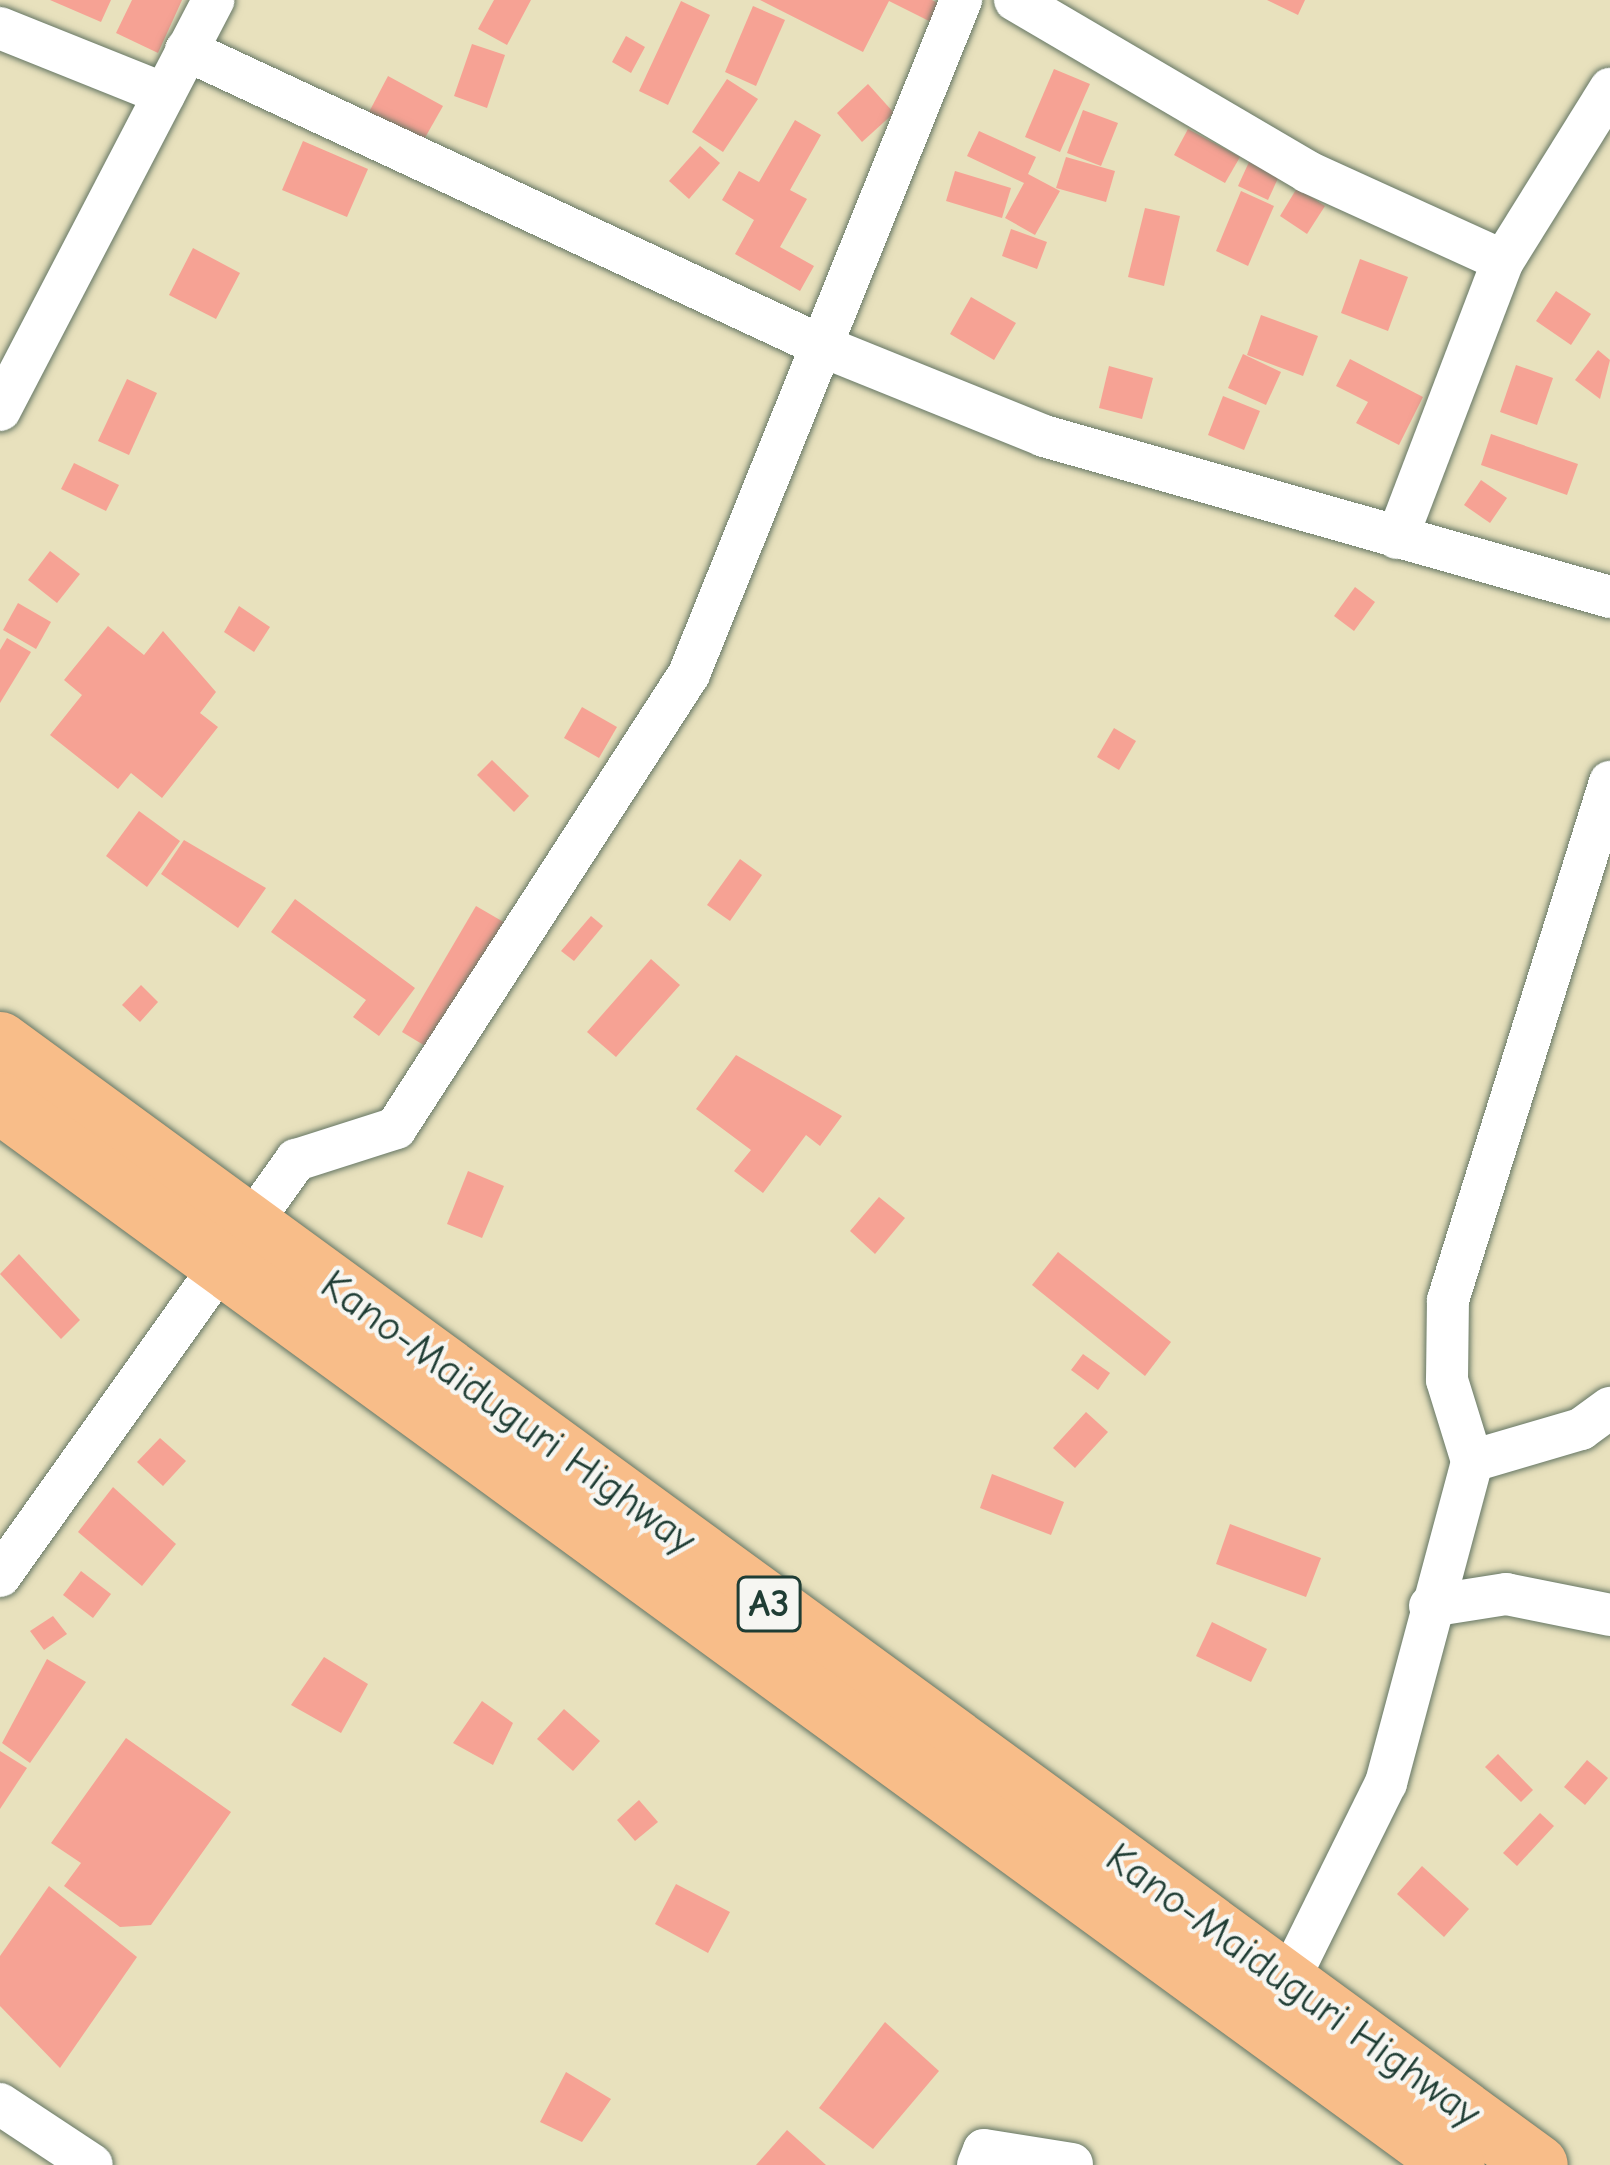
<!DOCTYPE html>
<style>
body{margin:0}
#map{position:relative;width:1610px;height:2165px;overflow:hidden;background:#e8e1bd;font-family:"Comic Neue",sans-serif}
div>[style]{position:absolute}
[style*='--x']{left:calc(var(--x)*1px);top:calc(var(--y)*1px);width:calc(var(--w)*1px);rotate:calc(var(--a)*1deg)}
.building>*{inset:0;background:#f6a294}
.roads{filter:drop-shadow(0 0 3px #657664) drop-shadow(0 0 3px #657664)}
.minor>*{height:42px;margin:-21px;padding:0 21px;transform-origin:21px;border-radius:21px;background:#fff}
.highway>*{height:60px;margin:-30px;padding:0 30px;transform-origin:30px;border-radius:30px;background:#f8bd89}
span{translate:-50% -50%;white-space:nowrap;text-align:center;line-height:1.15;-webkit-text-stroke:9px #f6f6f2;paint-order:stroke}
.shield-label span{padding:3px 9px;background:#f6f6f2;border:3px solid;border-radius:9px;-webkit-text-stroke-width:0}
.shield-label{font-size:39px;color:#1f3d34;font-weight:700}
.street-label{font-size:42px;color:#1f3d34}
</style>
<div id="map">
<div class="building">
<div style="clip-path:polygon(50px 0,111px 0,101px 22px)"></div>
<div style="clip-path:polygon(132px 0,182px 0,158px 53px,116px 33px)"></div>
<div style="clip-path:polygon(494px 0,531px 0,507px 45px,478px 29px)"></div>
<div style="clip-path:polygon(760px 0,932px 0,940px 4px,931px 22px,889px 1px,863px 52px)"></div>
<div style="clip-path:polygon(1267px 0,1305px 0,1298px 15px)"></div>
<div style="clip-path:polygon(681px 1px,710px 15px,668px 105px,639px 91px)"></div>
<div style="clip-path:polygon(753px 6px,785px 20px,756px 86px,725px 72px)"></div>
<div style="clip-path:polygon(626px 36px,645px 47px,631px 73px,612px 62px)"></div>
<div style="clip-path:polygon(472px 44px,505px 55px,487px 108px,454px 96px)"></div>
<div style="clip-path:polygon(1054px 69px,1090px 84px,1060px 152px,1025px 137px)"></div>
<div style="clip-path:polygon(388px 76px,443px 106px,422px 143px,368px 114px)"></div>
<div style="clip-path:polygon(727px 79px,758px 99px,723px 152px,692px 132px)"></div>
<div style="clip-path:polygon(868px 84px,894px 113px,862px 142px,837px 113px)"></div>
<div style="clip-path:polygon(1083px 110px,1118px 123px,1101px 166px,1067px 153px)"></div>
<div style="clip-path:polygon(795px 120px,821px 135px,790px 190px,807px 199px,780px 247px,814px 266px,800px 291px,735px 254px,754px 220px,722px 200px,739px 171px,759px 182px)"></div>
<div style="clip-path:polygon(1188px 129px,1240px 157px,1225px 183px,1174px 155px)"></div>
<div style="clip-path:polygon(979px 131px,1036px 157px,1028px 174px,1060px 191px,1035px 235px,1005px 218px,1024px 183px,967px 156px)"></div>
<div style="clip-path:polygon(303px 141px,368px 169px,347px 217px,282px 190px)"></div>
<div style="clip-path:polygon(700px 146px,720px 163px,689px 199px,669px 181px)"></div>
<div style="clip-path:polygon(1066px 157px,1115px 171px,1106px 202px,1056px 188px)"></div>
<div style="clip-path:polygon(1249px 162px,1279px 176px,1268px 200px,1238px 186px)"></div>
<div style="clip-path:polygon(955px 171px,1011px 188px,1002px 218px,946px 201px)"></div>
<div style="clip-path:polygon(1297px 188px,1325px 206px,1307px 234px,1280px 216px)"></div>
<div style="clip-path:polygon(1241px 191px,1274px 206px,1248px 266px,1216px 251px)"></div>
<div style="clip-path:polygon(1145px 208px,1180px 216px,1164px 286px,1128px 277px)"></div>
<div style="clip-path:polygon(1011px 229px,1047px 242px,1037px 269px,1002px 256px)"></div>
<div style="clip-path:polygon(193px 248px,240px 273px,216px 319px,169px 295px)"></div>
<div style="clip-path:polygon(1360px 259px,1408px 277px,1388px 331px,1341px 313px)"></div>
<div style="clip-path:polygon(1556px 291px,1591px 314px,1571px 345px,1536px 321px)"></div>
<div style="clip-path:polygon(971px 297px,1016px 323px,994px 360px,950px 334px)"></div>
<div style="clip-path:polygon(1261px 315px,1318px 336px,1303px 376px,1247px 355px)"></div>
<div style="clip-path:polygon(1598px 350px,1610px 360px,1600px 399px,1575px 380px)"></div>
<div style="clip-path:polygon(1243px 354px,1281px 372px,1266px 405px,1228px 388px)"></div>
<div style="clip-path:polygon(1350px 359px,1423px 397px,1399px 445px,1356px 423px,1368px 402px,1336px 386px)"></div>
<div style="clip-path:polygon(1516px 365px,1553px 378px,1537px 425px,1500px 412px)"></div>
<div style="clip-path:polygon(1109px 366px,1153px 378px,1142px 419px,1099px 408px)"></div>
<div style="clip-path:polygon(127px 379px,157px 393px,129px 455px,98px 441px)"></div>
<div style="clip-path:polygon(1223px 396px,1260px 411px,1244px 450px,1208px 435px)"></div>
<div style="clip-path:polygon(1491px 434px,1578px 464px,1567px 495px,1481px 465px)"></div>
<div style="clip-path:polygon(74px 463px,119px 485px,106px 511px,61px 489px)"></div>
<div style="clip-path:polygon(1481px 480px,1507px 498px,1490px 523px,1464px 505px)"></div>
<div style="clip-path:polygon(50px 551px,80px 574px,57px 603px,28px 580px)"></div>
<div style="clip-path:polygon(1355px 587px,1375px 602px,1354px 631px,1334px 616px)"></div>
<div style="clip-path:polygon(18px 603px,51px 622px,36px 649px,3px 630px)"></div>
<div style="clip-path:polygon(239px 606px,270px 627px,254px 652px,224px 632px)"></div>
<div style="clip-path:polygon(108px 626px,144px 655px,163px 631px,216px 692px,200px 713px,218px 727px,162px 798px,131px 773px,118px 789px,50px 735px,82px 695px,64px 680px)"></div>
<div style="clip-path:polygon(7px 638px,31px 652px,0 703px,0 650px)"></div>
<div style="clip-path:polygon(582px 707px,617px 727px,599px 758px,564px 738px)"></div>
<div style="clip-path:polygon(1114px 728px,1136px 741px,1119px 770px,1097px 757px)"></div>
<div style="clip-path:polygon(492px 760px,529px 796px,514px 812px,477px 775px)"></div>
<div style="clip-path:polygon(139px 811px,180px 841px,147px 887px,106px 856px)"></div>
<div style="clip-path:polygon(184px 840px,266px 888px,238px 928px,161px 874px)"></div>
<div style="clip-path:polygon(740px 859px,762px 875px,730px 921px,707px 905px)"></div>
<div style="clip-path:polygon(295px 899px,415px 988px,379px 1036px,353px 1017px,366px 1000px,271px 932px)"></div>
<div style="clip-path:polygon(476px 906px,507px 924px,432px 1050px,402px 1032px)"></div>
<div style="clip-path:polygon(591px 916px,603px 926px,574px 961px,561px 951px)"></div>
<div style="clip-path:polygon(651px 959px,680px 985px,616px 1057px,587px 1032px)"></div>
<div style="clip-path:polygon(141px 985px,158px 1002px,140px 1022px,122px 1005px)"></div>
<div style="clip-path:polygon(736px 1055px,842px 1116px,820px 1146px,806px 1135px,763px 1193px,734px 1171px,751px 1150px,696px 1109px)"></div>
<div style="clip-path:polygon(468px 1171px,504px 1186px,482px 1238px,447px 1224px)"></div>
<div style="clip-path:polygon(879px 1197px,905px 1218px,875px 1254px,850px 1231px)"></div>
<div style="clip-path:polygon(1058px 1252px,1171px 1342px,1145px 1376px,1032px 1285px)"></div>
<div style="clip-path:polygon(19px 1254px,80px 1320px,61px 1339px,0 1274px)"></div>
<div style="clip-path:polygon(1083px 1354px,1110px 1373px,1098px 1390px,1071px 1370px)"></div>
<div style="clip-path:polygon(1086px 1412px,1108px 1432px,1075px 1468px,1053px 1448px)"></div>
<div style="clip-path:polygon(160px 1438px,186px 1461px,163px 1486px,137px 1462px)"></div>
<div style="clip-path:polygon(992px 1474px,1064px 1502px,1051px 1535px,980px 1508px)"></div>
<div style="clip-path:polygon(113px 1487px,176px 1544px,142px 1586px,78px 1532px)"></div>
<div style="clip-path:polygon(1230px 1524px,1321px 1558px,1306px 1597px,1216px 1564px)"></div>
<div style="clip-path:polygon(81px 1571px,111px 1594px,93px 1618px,63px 1595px)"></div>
<div style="clip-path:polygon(53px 1616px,67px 1634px,44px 1650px,30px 1631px)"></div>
<div style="clip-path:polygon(1212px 1622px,1267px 1649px,1251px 1682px,1196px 1656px)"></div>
<div style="clip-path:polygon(324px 1657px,368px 1684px,341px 1733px,291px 1705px)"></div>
<div style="clip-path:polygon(47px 1659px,86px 1682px,30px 1763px,2px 1743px)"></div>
<div style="clip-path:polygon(482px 1701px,513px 1723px,493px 1765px,453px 1743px)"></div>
<div style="clip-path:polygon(564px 1709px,600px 1741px,573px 1771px,537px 1739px)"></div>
<div style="clip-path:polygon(126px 1738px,231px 1812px,151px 1925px,120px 1927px,64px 1886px,81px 1863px,51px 1843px)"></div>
<div style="clip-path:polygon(0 1751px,27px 1768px,0 1809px)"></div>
<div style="clip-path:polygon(1498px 1754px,1533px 1790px,1521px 1802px,1485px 1767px)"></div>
<div style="clip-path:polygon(1587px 1760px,1608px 1778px,1585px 1805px,1564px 1787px)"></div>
<div style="clip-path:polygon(639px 1800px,658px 1822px,635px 1841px,617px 1820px)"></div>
<div style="clip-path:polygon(1540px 1813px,1554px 1826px,1517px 1866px,1503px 1853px)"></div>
<div style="clip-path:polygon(1422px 1866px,1469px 1909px,1444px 1937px,1397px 1894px)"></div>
<div style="clip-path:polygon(676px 1884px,730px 1912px,708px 1953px,655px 1924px)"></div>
<div style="clip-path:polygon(49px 1886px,137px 1957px,60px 2068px,0 2006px,0 1956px)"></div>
<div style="clip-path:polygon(885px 2022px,939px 2071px,873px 2149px,819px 2108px)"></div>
<div style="clip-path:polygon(566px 2072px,611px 2099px,582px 2142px,540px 2122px)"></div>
<div style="clip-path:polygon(787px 2130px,826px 2165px,756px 2165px)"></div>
</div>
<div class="roads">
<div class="minor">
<div style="--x:1015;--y:0;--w:340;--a:30.4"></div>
<div style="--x:1308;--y:172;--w:214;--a:24.5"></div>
<div style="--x:0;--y:28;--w:177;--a:21.9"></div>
<div style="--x:186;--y:50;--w:704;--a:24.96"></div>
<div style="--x:824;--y:347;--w:237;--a:22"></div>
<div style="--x:1044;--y:436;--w:588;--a:15.88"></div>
<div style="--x:0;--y:410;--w:462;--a:-62.5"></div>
<div style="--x:1397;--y:538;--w:297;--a:-69.1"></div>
<div style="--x:1503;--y:261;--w:203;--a:-58.1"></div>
<div style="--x:1472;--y:1461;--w:85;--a:-107.2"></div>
<div style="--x:1447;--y:1380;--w:80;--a:-89.3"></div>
<div style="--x:1448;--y:1300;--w:543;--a:-72.63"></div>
<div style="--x:0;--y:1576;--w:511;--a:-54.57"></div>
<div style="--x:296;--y:1160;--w:105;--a:-17.7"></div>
<div style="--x:396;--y:1128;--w:540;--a:-57.16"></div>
<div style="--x:689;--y:674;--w:727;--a:-68.02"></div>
<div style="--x:1430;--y:1606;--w:77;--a:-9"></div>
<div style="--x:1506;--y:1594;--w:106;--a:11.4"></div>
<div style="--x:1288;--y:1981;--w:221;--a:-63.7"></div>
<div style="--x:1386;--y:1783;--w:333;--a:-75"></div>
<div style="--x:1472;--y:1461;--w:114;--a:-16.4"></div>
<div style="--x:1581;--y:1429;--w:36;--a:-36"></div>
<div style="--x:0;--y:2104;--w:110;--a:33.5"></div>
<div style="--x:978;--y:2165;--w:16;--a:-68"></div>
<div style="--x:984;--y:2150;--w:89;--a:9"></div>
</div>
<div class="highway">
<div style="--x:0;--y:1042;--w:1904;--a:36.14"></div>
<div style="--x:0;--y:1103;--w:1801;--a:36.13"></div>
</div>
</div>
<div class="shield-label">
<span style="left:769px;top:1604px">A3</span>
</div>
<div class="street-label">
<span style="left:508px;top:1413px;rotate:36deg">Kano-Maiduguri Highway</span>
<span style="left:1293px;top:1986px;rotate:36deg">Kano-Maiduguri Highway</span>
</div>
</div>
